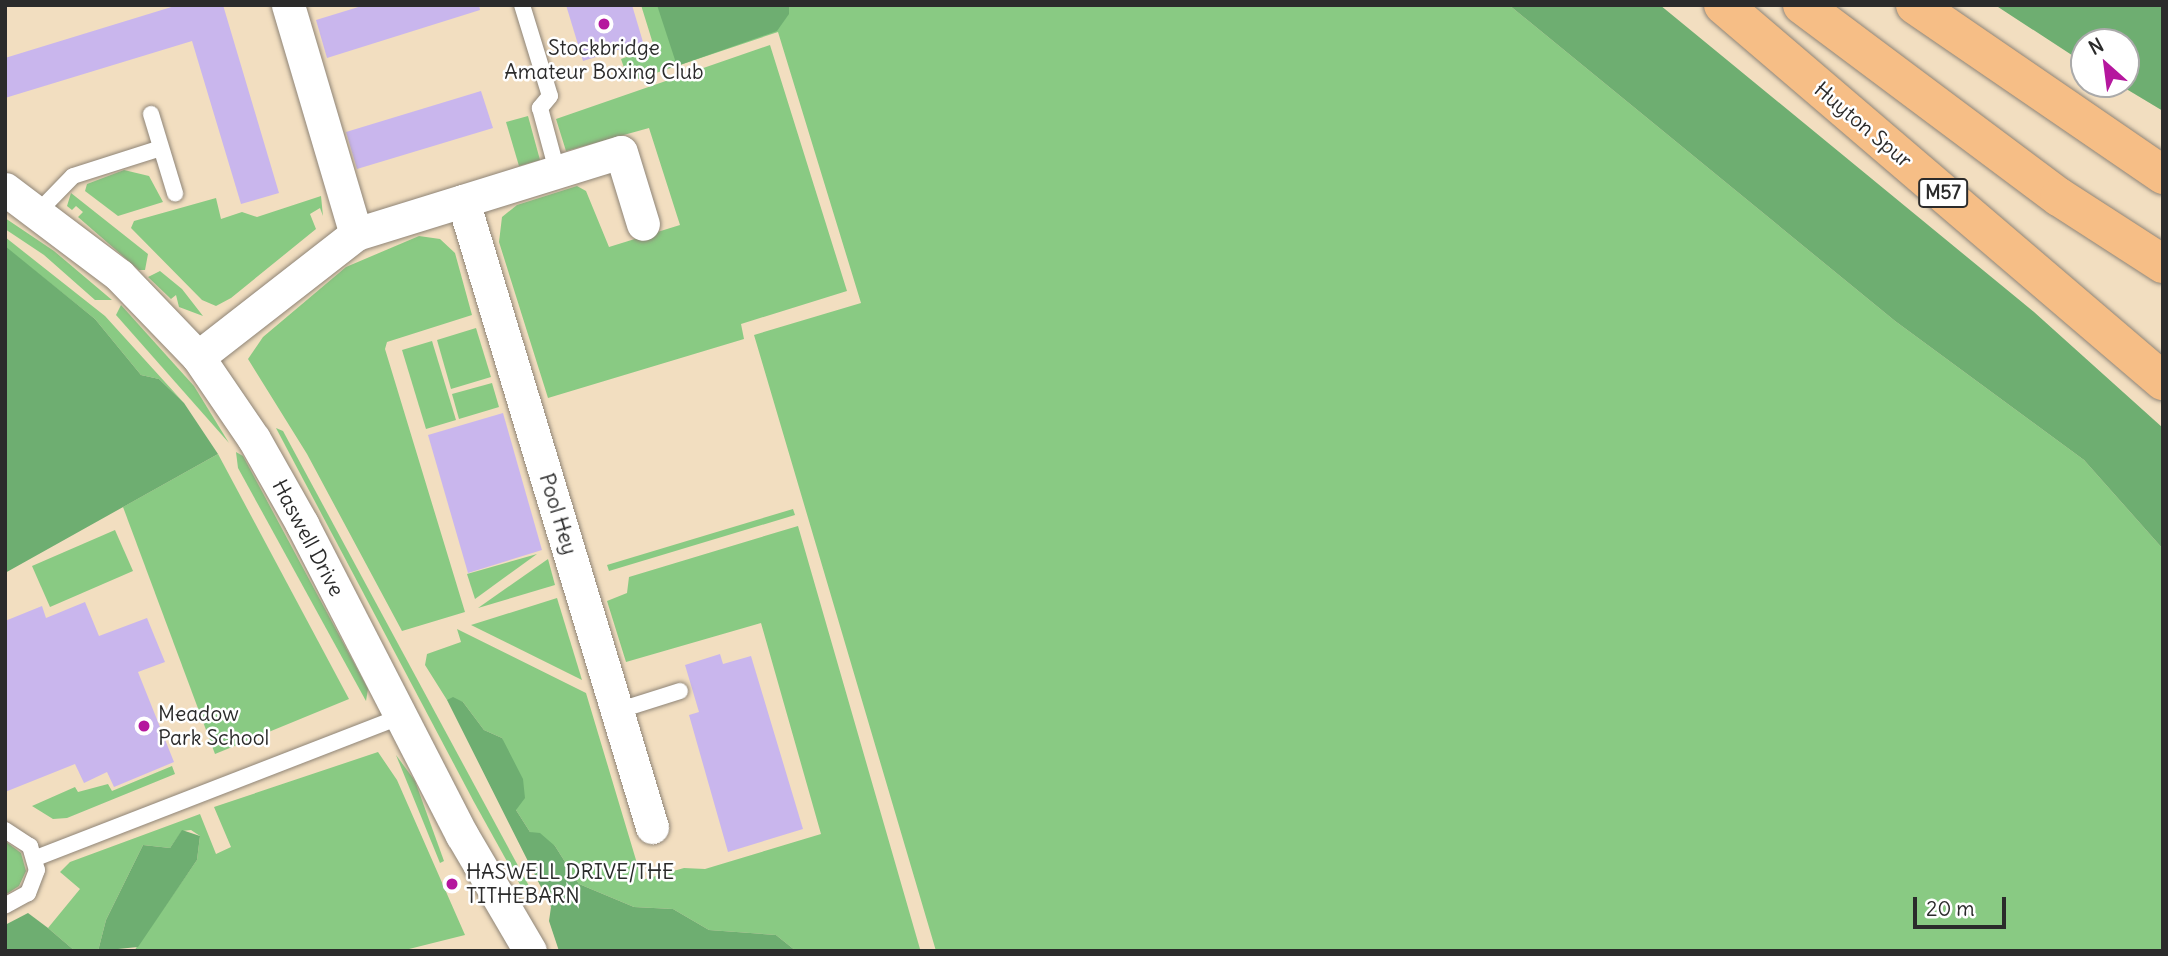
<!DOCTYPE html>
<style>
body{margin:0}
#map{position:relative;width:2168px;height:956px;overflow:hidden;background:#f2dec0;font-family:Delius,sans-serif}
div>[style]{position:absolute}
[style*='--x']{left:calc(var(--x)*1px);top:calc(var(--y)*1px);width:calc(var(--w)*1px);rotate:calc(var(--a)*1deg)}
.green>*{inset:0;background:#89ca83}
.forest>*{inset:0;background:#6eae71}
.building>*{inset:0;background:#c9b6ed}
.roads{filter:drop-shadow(0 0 2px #8e8476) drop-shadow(0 0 2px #8e8476)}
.service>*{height:16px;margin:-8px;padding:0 8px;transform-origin:8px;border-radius:8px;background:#fff}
.minor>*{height:33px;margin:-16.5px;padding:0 16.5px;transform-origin:16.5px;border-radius:16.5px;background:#fff}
.motorway>*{height:38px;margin:-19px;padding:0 19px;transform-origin:19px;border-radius:19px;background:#f6be86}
.dots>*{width:19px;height:19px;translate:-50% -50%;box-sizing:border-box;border:4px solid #fff;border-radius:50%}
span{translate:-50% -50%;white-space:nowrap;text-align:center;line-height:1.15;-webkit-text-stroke:5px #fff;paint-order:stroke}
.shield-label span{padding:2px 5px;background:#fff;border:2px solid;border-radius:5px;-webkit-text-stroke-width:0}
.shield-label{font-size:19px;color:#2b2b2b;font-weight:700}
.poi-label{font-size:21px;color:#2b2b2b}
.left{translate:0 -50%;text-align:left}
.street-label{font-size:21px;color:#2b2b2b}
.frame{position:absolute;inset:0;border:7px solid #2b2b2b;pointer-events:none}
.north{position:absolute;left:2070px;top:28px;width:70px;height:70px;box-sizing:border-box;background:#fff;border:2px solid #aaa;border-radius:50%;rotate:332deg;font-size:19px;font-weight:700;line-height:28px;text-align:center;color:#2b2b2b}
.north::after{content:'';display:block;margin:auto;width:24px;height:32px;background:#b5179e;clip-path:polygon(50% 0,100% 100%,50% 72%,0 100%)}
.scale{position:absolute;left:1913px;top:897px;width:93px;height:32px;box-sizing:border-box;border:4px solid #2b2b2b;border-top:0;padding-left:9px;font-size:21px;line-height:24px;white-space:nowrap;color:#2b2b2b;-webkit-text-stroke:5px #fff;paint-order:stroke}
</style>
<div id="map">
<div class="green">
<div style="clip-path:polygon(641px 5px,1509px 5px,1895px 321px,2084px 460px,2163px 549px,2163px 951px,936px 951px,754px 335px,861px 303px,778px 32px,629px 82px,621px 59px,654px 47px)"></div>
<div style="clip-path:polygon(770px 45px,847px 291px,741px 324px,744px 339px,548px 398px,499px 242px,502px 217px,517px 205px,577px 186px,586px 191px,609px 247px,680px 225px,649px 128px,566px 151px,556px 119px)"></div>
<div style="clip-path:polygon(528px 116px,540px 160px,519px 166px,506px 122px)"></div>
<div style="clip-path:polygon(124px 170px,149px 176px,163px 202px,118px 216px,85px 191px,87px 184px)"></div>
<div style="clip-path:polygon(71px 193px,148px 254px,145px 270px,139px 270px,78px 217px,83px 212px,76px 206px,72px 210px,67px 206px)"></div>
<div style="clip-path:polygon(321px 196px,323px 216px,320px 208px,310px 214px,316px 229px,231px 298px,216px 306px,202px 300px,131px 228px,134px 221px,216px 198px,221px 219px,242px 212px,257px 217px)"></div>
<div style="clip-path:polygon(5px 218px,54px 251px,112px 300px,95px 300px,44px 255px,5px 229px)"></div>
<div style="clip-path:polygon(419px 236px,440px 239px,455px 253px,472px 315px,387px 342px,385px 349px,465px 612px,402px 631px,307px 454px,248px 359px,263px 337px,346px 267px)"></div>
<div style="clip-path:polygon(5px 237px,105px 316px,184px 403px,159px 379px,141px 375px,95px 319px,5px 247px)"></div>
<div style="clip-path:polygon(160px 271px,182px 289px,203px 316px,179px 307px,176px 295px,171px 299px,148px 277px)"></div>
<div style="clip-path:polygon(121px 305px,194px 386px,229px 443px,116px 315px)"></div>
<div style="clip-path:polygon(476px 328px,491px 377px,451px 389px,437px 340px)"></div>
<div style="clip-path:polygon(432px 341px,456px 420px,426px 429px,402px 350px)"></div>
<div style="clip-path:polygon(492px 383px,499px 407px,459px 419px,452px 394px)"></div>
<div style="clip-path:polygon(276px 428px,283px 431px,529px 886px,523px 890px,474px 802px)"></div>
<div style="clip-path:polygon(236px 452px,243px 456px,368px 689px,366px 701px,238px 468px)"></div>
<div style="clip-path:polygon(218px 454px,349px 699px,215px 754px,123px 507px)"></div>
<div style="clip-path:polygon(793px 509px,795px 515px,609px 571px,607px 565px)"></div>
<div style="clip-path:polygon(798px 526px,920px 949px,914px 951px,796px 951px,776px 935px,709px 930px,673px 909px,634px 907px,579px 884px,555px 846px,530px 832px,516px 810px,502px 738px,484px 730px,463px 702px,447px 700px,425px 665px,427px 654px,461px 642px,457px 629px,586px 693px,642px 880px,684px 868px,705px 869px,821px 834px,761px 623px,626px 662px,607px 601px,627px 593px,629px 577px)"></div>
<div style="clip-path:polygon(115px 530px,133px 571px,50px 607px,32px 566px)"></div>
<div style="clip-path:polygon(537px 554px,475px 599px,467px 574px)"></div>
<div style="clip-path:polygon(548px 559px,555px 585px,478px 608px)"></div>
<div style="clip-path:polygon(557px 598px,582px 680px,471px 625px)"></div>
<div style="clip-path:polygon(378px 752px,397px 780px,465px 935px,401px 951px,134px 951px,197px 860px,200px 836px,191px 830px,182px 831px,170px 848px,143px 845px,106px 920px,98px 951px,75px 951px,48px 928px,80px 889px,60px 872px,70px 862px,200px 814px,216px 854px,231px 847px,214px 807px)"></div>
<div style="clip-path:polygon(396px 755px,415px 781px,444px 861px,440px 863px)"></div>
<div style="clip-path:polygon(172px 766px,175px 774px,67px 818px,53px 819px,32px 806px,75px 787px,78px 792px,108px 784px,112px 791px)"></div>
<div style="clip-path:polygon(5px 841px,21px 853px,26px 871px,19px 886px,5px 895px)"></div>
</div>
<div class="forest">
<div style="clip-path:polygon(657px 5px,789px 5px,789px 14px,777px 31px,677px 66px)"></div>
<div style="clip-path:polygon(1509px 5px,1660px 5px,2034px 312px,2163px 428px,2163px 549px,2084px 460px,1895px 321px)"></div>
<div style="clip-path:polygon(1995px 5px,2163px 5px,2163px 111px,2118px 84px,2126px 84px,2126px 42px,2084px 42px,2084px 63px)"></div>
<div style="clip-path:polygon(5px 246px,95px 319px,141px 375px,159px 379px,184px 403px,218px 454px,5px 573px)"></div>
<div style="clip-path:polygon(453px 697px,463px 702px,484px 730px,502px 738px,523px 779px,525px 798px,516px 810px,530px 832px,540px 833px,555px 846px,579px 884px,634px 907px,673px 909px,709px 930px,776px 935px,796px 951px,559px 951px,549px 921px,551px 907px,447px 700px)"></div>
<div style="clip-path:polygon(182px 830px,200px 836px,197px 860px,138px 947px,98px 951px,106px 920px,143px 845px,170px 848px)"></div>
<div style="clip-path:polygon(28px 913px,48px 928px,75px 951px,5px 951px,5px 925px)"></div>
</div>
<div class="building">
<div style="clip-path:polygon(178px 5px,223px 5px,279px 193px,241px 204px,192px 41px,5px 98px,5px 58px)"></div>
<div style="clip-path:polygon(365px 5px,479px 5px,480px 10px,327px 58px,316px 20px)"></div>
<div style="clip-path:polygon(566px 5px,632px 5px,643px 42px,583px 61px)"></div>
<div style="clip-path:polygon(481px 91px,493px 128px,357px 169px,346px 132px)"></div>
<div style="clip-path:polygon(503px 413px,542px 550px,468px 573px,428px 435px)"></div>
<div style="clip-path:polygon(85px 602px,99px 636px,147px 618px,165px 662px,138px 672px,174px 762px,114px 787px,107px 772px,84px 783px,75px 764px,5px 792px,5px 621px,42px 606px,46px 618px)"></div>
<div style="clip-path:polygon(720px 654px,723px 664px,751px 656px,803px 829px,728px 852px,689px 715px,699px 712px,685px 665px)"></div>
</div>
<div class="roads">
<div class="service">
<div style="--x:522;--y:5;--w:95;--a:72.9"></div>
<div style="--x:550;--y:96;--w:16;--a:130"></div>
<div style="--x:540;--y:108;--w:65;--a:74.9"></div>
<div style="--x:151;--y:114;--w:83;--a:73.1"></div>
<div style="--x:38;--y:212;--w:50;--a:-45.8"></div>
<div style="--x:73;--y:176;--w:92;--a:-17.7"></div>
<div style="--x:617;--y:711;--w:66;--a:-17.6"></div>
<div style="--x:5;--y:830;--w:30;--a:33"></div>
<div style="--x:30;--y:846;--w:25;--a:74"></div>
<div style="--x:37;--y:870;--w:25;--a:111"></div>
<div style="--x:28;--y:893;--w:26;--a:151"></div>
<div style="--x:36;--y:858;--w:394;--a:-21.2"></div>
</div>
<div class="minor">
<div style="--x:288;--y:5;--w:239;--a:73.5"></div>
<div style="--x:5;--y:189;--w:143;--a:37"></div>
<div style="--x:119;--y:275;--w:114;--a:46.1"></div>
<div style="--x:198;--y:357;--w:99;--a:55.7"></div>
<div style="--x:254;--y:439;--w:98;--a:60.5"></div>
<div style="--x:302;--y:524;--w:350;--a:62.8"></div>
<div style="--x:462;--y:835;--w:134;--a:59.6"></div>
<div style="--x:463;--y:201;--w:654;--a:73.2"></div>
<div style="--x:198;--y:357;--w:200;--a:-37.9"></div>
<div style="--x:356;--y:234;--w:277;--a:-17.2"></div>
<div style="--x:621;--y:152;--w:75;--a:73"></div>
</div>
<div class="motorway">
<div style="--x:1723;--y:5;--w:579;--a:40.52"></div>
<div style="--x:1802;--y:5;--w:321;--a:36.8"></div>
<div style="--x:2059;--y:197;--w:124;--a:32.8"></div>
<div style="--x:1915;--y:5;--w:301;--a:34.4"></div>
</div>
</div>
<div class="dots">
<div style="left:604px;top:24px;background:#b5179e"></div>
<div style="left:144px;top:726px;background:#b5179e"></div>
<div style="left:452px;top:884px;background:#b5179e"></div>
</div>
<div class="shield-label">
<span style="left:1943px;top:193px">M57</span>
</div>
<div class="poi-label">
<span style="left:604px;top:60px">Stockbridge<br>Amateur Boxing Club</span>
<span class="left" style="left:158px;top:726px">Meadow<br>Park School</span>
<span class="left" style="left:466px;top:884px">HASWELL DRIVE/THE<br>TITHEBARN</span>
</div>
<div class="street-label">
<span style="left:1863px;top:125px;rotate:40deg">Huyton Spur</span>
<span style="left:558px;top:514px;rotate:73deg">Pool Hey</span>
<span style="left:308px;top:538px;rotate:62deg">Haswell Drive</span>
</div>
<div class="frame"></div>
<div class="north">N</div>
<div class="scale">20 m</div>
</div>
